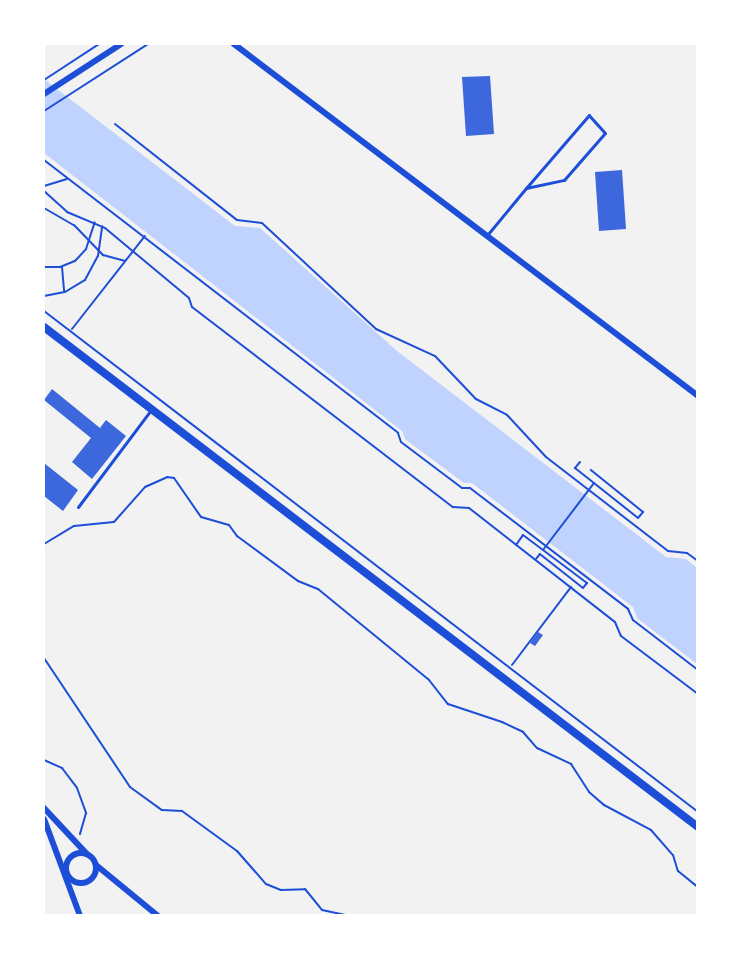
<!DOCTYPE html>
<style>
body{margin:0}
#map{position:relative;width:741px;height:959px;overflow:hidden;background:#f2f2f2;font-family:"Nunito Sans",sans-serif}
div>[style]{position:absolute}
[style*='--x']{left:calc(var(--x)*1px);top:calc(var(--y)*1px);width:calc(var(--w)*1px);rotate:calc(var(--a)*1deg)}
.water>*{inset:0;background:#bfd3fe}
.building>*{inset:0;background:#3d67dc}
.path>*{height:2px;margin:-1px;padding:0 1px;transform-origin:1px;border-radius:1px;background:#1d4ed8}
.service>*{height:3px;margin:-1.5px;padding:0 1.5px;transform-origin:1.5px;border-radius:1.5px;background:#1d4ed8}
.minor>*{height:6px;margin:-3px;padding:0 3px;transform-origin:3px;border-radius:3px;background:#1d4ed8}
.minor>.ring{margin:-3px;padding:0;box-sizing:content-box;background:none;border:6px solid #1d4ed8;border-radius:50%}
.tertiary>*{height:8px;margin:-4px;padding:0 4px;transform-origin:4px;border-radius:4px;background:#1d4ed8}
span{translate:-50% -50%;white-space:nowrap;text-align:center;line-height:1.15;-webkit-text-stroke:4.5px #fff;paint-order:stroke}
.frame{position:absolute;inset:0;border:45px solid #fff;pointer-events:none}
</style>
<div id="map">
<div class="water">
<div style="clip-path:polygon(44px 79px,235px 226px,260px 228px,397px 351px,666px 557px,686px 559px,697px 568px,697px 664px,637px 618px,633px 607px,472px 483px,464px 483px,405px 439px,402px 431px,44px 153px)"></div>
</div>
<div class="building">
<div style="clip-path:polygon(490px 76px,494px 134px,466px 136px,462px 77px)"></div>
<div style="clip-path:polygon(622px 170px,626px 229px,599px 231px,595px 172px)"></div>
<div style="clip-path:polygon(52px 389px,100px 428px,106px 420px,126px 436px,92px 479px,72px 462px,91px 438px,44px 400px)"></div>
<div style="clip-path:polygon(44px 463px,78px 490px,63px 511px,44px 496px)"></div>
<div style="clip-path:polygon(538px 632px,543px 635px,535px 646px,530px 643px)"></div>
</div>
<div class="path">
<div style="--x:44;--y:80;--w:66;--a:-33.2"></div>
<div style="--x:44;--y:111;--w:124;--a:-32.8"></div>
<div style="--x:115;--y:124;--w:155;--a:38.2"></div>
<div style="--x:237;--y:220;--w:25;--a:7"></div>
<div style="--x:262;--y:223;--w:156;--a:42.9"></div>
<div style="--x:376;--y:329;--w:65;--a:24.6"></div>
<div style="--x:435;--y:356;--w:59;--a:46.4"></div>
<div style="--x:476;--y:399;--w:35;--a:27"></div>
<div style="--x:507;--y:415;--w:57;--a:47.1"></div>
<div style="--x:546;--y:457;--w:154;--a:37.6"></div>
<div style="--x:668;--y:551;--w:19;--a:6"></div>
<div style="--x:687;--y:553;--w:14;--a:36"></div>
<div style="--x:44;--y:160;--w:447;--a:37.6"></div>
<div style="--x:398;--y:433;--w:9;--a:72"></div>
<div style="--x:401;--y:442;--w:76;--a:37"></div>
<div style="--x:462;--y:488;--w:8;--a:0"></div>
<div style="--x:470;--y:488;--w:199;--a:37.4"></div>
<div style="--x:628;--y:609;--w:12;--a:66"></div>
<div style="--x:633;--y:620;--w:82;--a:37.6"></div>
<div style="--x:44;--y:186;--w:24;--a:-17"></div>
<div style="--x:44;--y:191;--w:31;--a:42"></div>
<div style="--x:67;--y:212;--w:41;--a:22.8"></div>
<div style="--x:105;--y:228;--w:109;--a:39.8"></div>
<div style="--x:189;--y:298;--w:9;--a:72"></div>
<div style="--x:192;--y:307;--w:329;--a:37.5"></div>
<div style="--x:453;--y:507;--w:16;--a:4"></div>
<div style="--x:469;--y:508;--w:185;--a:38"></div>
<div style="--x:615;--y:622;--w:15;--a:67"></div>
<div style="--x:621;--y:636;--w:96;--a:37"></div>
<div style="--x:44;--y:208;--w:34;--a:30"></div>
<div style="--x:74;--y:225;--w:42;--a:46"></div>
<div style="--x:103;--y:255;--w:23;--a:15"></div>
<div style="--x:44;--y:267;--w:16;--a:0"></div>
<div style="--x:60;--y:267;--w:16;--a:-22"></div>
<div style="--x:75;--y:261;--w:16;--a:-47"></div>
<div style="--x:86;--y:249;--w:28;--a:-72"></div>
<div style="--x:62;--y:267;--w:24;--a:85"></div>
<div style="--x:44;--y:296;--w:21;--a:-11"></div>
<div style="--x:65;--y:292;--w:23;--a:-31"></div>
<div style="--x:85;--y:280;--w:27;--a:-62"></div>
<div style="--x:98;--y:256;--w:30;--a:-82"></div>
<div style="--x:44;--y:311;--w:824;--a:37.45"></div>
<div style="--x:72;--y:329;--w:118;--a:-51.9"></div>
<div style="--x:580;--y:462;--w:8;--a:130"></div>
<div style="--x:575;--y:468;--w:80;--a:38.4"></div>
<div style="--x:638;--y:518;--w:8;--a:-50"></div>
<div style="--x:643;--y:512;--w:67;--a:-141.1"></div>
<div style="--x:44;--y:544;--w:35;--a:-31"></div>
<div style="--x:74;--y:526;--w:40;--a:-5.7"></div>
<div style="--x:114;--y:522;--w:47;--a:-48.5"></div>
<div style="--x:145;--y:487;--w:24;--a:-24"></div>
<div style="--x:167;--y:477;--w:7;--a:8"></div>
<div style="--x:174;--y:478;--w:47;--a:55.3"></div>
<div style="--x:201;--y:517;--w:29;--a:16"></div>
<div style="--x:229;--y:525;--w:14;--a:54"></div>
<div style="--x:237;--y:536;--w:76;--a:36.4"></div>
<div style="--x:298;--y:581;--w:22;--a:22"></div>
<div style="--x:318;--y:589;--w:144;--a:39.3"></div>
<div style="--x:429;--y:680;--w:31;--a:52"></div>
<div style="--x:448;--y:704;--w:57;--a:18.4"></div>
<div style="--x:502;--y:722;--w:23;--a:25"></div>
<div style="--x:523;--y:732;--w:21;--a:49"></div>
<div style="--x:537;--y:748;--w:38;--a:25"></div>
<div style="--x:571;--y:764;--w:33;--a:57"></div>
<div style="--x:589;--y:792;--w:20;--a:41"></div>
<div style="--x:604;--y:805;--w:53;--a:28"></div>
<div style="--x:651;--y:830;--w:33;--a:49"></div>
<div style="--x:673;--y:855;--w:17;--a:73"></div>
<div style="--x:678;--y:871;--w:26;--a:39"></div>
<div style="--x:516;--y:545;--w:12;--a:-55"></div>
<div style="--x:523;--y:535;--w:80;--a:36.9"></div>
<div style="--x:587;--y:583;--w:6;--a:129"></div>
<div style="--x:583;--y:588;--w:55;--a:-141.7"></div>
<div style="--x:540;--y:554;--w:6;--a:129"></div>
<div style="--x:543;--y:550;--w:84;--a:-52.7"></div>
<div style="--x:44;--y:658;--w:155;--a:56.3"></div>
<div style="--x:130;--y:787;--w:39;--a:36"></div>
<div style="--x:162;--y:810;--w:20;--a:3"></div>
<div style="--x:182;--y:811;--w:68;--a:36"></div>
<div style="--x:237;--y:851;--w:44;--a:48.7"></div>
<div style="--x:266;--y:884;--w:16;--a:22"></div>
<div style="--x:281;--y:890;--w:24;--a:-2"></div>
<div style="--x:305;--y:889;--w:27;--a:51"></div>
<div style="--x:322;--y:910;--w:30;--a:12"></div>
<div style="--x:512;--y:665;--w:98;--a:-52.9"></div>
<div style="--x:44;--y:760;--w:20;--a:24"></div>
<div style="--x:62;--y:768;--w:25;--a:53"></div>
<div style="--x:77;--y:788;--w:27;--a:70"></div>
<div style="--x:86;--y:813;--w:22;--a:106"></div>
</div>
<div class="service">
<div style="--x:488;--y:234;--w:60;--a:-50.4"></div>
<div style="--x:526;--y:188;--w:39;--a:-12"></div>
<div style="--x:564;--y:180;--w:62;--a:-48.9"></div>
<div style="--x:605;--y:133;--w:24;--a:-132"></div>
<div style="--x:589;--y:115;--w:96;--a:130.8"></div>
<div style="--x:78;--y:507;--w:120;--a:-53.1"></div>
</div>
<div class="minor">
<div style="--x:234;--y:44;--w:582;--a:37.18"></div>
<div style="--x:44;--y:94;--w:92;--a:-33"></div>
<div style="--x:44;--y:808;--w:62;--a:47"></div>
<div style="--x:44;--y:819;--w:103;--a:69.6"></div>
<div class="ring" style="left:66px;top:853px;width:24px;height:24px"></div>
<div style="--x:96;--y:865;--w:80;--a:39.4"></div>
</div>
<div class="tertiary">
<div style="--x:44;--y:327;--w:823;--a:37.4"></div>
</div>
<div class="frame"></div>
</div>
